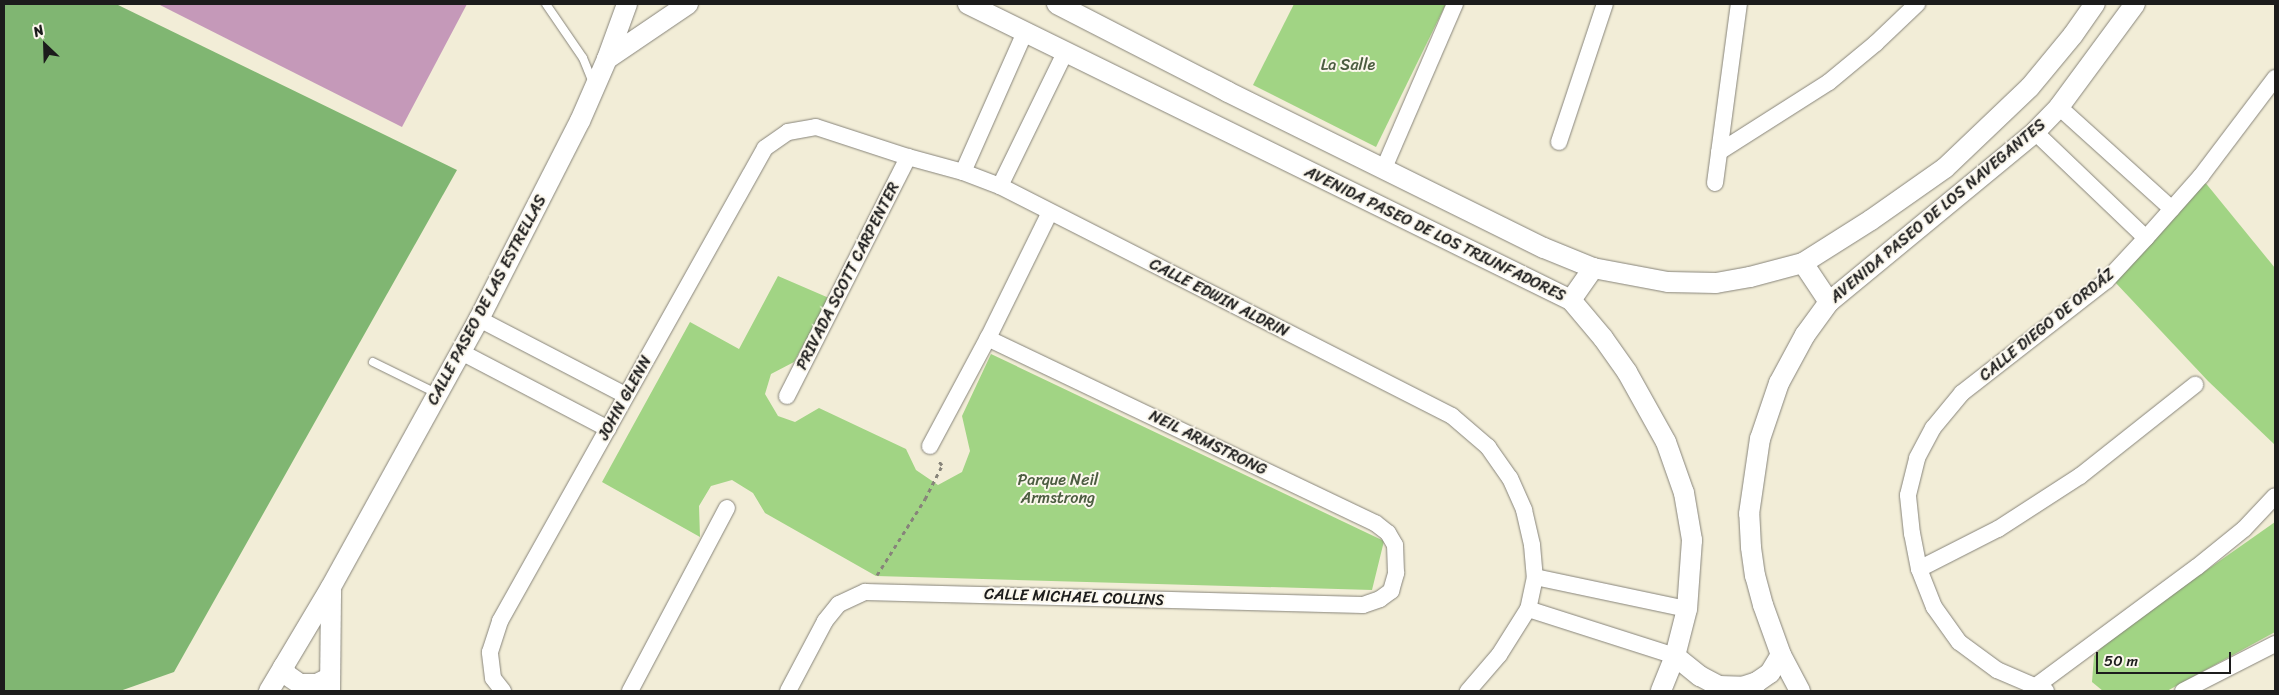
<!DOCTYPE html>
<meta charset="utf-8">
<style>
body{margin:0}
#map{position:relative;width:2279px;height:695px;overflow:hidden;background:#f2edd7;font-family:Sriracha,sans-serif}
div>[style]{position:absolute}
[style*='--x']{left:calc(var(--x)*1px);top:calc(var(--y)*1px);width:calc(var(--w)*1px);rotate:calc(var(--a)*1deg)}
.green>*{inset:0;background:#a1d484}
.forest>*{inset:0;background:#80b672}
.building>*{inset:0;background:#c599b9}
.path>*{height:3px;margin-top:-1.5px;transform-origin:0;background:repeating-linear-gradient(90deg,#87847a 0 4px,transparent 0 8px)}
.roads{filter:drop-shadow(0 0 1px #87847a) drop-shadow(0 0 1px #87847a)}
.service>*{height:8px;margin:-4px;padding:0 4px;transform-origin:4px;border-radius:4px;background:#fff}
.minor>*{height:16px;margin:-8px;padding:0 8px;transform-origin:8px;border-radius:8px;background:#fff}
.tertiary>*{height:20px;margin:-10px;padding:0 10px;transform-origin:10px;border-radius:10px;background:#fff}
span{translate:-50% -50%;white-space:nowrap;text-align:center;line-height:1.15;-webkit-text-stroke:4px #fbf7ec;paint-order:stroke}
.park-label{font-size:16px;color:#4b5c40}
.street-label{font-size:16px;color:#1c1c1c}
.frame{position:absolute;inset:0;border:5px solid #1c1c1c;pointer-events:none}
.north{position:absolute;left:20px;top:20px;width:50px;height:50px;-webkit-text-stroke:4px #fbf7ec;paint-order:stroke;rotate:336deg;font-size:14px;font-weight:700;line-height:20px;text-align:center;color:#1c1c1c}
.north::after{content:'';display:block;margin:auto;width:18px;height:22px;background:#1c1c1c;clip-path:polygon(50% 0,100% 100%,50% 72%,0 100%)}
.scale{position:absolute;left:2096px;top:652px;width:135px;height:22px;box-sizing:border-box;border:2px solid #1c1c1c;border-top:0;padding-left:6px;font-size:15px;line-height:18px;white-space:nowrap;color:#1c1c1c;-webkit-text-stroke:4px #fbf7ec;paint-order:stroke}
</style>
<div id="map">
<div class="green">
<div style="clip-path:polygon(1294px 4px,1446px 4px,1376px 147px,1253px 85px)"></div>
<div style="clip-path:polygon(2204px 181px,2275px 268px,2275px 445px,2208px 381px,2114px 281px)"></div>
<div style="clip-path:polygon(778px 276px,829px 298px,794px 362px,771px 374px,765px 394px,778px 416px,795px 422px,819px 408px,906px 449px,916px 470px,938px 485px,962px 472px,970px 451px,962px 416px,991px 354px,1384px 541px,1372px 590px,876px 576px,765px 513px,753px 493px,732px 480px,711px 486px,699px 506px,700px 537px,602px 482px,690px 322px,739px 349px)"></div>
<div style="clip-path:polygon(2275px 522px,2275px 632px,2167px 691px,2103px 691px,2092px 682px,2094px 656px,2110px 638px)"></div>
</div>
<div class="forest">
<div style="clip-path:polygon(4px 4px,116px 4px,457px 170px,174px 672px,120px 691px,4px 691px)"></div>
</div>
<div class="building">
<div style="clip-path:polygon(158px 4px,467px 4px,402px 127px)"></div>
</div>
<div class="path">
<div style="--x:877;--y:575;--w:90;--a:-57.7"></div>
<div style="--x:925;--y:499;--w:38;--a:-63"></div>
<div style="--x:942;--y:465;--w:6;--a:-129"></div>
</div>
<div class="roads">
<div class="service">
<div style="--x:546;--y:4;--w:65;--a:55.6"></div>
<div style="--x:583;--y:58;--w:27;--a:68"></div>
<div style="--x:373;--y:362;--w:70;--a:26.2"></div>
</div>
<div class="minor">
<div style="--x:2059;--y:107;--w:152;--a:42.1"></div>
<div style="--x:2035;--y:132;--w:153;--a:43.7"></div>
<div style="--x:1559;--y:142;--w:145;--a:-71.6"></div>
<div style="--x:1719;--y:152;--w:130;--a:-32.5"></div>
<div style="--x:1829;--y:82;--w:61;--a:-39.7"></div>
<div style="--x:1876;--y:43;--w:57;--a:-43.6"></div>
<div style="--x:1384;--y:168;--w:179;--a:-66.6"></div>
<div style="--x:963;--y:172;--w:153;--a:-66.1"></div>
<div style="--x:1715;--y:183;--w:181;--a:-82.4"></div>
<div style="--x:1000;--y:186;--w:148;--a:-64"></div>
<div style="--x:479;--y:319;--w:165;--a:27.5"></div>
<div style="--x:461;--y:352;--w:166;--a:27.6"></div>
<div style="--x:787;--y:396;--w:268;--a:-63.1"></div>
<div style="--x:930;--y:446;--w:123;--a:-61.8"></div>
<div style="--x:988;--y:338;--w:140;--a:-63.8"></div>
<div style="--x:1919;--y:569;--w:89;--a:-26.9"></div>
<div style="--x:1998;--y:529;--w:98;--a:-32.9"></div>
<div style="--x:2080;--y:476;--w:147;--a:-38.4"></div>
<div style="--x:1535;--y:577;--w:155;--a:11.9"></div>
<div style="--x:1528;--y:609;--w:154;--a:17.7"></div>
<div style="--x:2036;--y:686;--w:200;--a:-36.5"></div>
<div style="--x:2197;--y:567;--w:60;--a:-39"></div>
<div style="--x:2244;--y:529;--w:45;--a:-46.8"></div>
<div style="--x:503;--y:691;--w:16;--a:-128"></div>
<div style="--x:493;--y:678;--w:26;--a:-97"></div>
<div style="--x:490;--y:652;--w:33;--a:-72"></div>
<div style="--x:500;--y:621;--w:542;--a:-60.74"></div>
<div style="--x:765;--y:148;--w:28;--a:-35"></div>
<div style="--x:788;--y:132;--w:28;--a:-10"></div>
<div style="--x:816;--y:127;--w:97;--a:18.1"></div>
<div style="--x:908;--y:157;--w:57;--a:15.3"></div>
<div style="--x:963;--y:172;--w:40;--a:21"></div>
<div style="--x:1000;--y:186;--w:507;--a:26.97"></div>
<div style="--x:1452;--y:416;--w:48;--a:40.7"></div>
<div style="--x:1488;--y:447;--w:38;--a:55"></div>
<div style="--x:1510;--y:478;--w:35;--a:66"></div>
<div style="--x:1524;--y:510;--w:36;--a:77"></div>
<div style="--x:1532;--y:545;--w:32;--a:85"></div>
<div style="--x:1535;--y:577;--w:33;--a:102"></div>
<div style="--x:1528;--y:609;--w:54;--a:122.2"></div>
<div style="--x:1499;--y:655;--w:48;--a:130.7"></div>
<div style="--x:630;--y:691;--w:207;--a:-62.1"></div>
<div style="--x:788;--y:691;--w:79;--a:-62.1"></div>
<div style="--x:825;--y:621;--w:22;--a:-51"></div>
<div style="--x:839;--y:604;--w:29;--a:-25"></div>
<div style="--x:865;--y:592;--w:498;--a:1.5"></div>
<div style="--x:1363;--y:605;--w:18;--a:-19"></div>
<div style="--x:1380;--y:599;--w:14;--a:-36"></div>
<div style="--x:1391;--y:591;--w:19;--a:-74"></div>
<div style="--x:1396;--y:573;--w:28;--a:-92"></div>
<div style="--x:1395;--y:545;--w:14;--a:-120"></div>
<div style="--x:1388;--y:533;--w:16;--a:-142"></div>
<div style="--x:1375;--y:523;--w:429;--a:-154.5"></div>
<div style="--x:2046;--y:691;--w:53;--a:-156.8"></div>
<div style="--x:1997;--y:670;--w:47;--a:-143.6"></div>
<div style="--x:1959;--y:642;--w:43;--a:-125.5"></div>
<div style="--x:1934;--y:607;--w:41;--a:-111.5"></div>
<div style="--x:1919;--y:569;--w:36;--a:-101"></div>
<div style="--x:1912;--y:534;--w:39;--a:-96"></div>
<div style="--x:1908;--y:495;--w:38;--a:-76"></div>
<div style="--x:1917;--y:458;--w:34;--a:-62"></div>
<div style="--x:1933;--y:428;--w:45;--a:-50.4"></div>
<div style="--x:1962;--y:393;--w:182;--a:-37.9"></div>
<div style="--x:2106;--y:281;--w:59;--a:-47.1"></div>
<div style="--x:2146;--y:238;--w:83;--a:-48.4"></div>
<div style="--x:2201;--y:176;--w:123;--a:-52.9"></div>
<div style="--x:2183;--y:691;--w:103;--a:-27.1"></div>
</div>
<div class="tertiary">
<div style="--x:968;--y:4;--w:672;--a:26.15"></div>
<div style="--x:1571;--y:300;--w:50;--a:49.9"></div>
<div style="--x:1603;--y:338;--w:42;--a:54.8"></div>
<div style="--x:1627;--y:372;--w:80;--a:60.9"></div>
<div style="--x:1666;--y:442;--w:54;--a:70.6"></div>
<div style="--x:1684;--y:493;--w:48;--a:80.3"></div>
<div style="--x:1692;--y:540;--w:69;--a:94.1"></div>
<div style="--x:1687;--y:609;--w:49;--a:104.3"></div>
<div style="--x:1675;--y:656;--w:38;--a:112"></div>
<div style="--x:1057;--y:4;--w:192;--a:27.2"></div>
<div style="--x:1228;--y:92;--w:352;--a:26.3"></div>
<div style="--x:1544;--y:248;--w:53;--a:22.2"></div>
<div style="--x:1593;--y:268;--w:76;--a:10.6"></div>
<div style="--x:1668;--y:282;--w:48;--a:1.2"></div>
<div style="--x:1716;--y:283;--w:35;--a:-10"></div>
<div style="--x:1750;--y:277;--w:55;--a:-14.8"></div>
<div style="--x:1803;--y:263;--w:80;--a:-32.3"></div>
<div style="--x:1871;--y:220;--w:90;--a:-35.1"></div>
<div style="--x:1945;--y:168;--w:117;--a:-43.6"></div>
<div style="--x:2030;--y:87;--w:67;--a:-50.4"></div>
<div style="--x:2073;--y:35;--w:38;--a:-55"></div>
<div style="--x:607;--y:59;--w:98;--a:-34.2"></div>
<div style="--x:1803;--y:263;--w:47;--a:56.3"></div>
<div style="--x:1571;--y:300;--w:39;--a:-55"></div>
<div style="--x:1675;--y:656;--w:32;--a:39"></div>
<div style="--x:1700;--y:676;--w:21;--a:28"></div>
<div style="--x:1719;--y:686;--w:23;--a:2"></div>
<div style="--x:1742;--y:687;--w:16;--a:-18"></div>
<div style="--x:1757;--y:682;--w:16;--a:-35"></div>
<div style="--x:1770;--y:673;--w:21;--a:-59"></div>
<div style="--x:283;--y:667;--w:9;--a:63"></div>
<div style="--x:287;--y:675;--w:16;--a:35"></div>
<div style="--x:300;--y:684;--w:17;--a:0"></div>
<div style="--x:317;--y:684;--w:13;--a:-27"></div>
<div style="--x:269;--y:691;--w:121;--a:-59.2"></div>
<div style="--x:331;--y:587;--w:306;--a:-61.1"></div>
<div style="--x:479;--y:319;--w:222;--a:-63"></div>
<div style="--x:580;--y:121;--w:68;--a:-66.5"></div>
<div style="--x:607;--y:59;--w:59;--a:-70"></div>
<div style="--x:330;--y:691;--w:103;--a:-89.4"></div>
<div style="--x:1800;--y:691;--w:41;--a:-117.8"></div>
<div style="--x:1781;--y:655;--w:53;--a:-109.8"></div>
<div style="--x:1763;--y:605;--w:30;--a:-105"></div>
<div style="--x:1755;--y:576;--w:29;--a:-98"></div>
<div style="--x:1751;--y:547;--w:33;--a:-93"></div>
<div style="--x:1749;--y:514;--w:76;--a:-81.7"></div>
<div style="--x:1760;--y:439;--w:59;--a:-71.3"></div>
<div style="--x:1779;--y:383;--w:55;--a:-61.6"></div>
<div style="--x:1805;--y:335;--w:41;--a:-54"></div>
<div style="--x:1829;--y:302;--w:267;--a:-39.5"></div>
<div style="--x:2035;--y:132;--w:35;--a:-46"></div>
<div style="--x:2059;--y:107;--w:128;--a:-53.6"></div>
</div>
</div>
<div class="park-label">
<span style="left:1348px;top:65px">La Salle</span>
<span style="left:1058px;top:489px">Parque Neil<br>Armstrong</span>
</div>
<div class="street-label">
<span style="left:1938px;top:211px;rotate:-40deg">AVENIDA PASEO DE LOS NAVEGANTES</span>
<span style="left:1435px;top:234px;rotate:26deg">AVENIDA PASEO DE LOS TRIUNFADORES</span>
<span style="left:848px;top:276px;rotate:-63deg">PRIVADA SCOTT CARPENTER</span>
<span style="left:1219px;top:298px;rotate:27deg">CALLE EDWIN ALDRIN</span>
<span style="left:487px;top:300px;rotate:-62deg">CALLE PASEO DE LAS ESTRELLAS</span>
<span style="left:2047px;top:325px;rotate:-39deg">CALLE DIEGO DE ORDÁZ</span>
<span style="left:625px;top:398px;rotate:-61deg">JOHN GLENN</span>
<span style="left:1208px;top:443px;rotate:26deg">NEIL ARMSTRONG</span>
<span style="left:1074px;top:597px;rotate:2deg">CALLE MICHAEL COLLINS</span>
</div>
<div class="frame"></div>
<div class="north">N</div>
<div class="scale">50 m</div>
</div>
